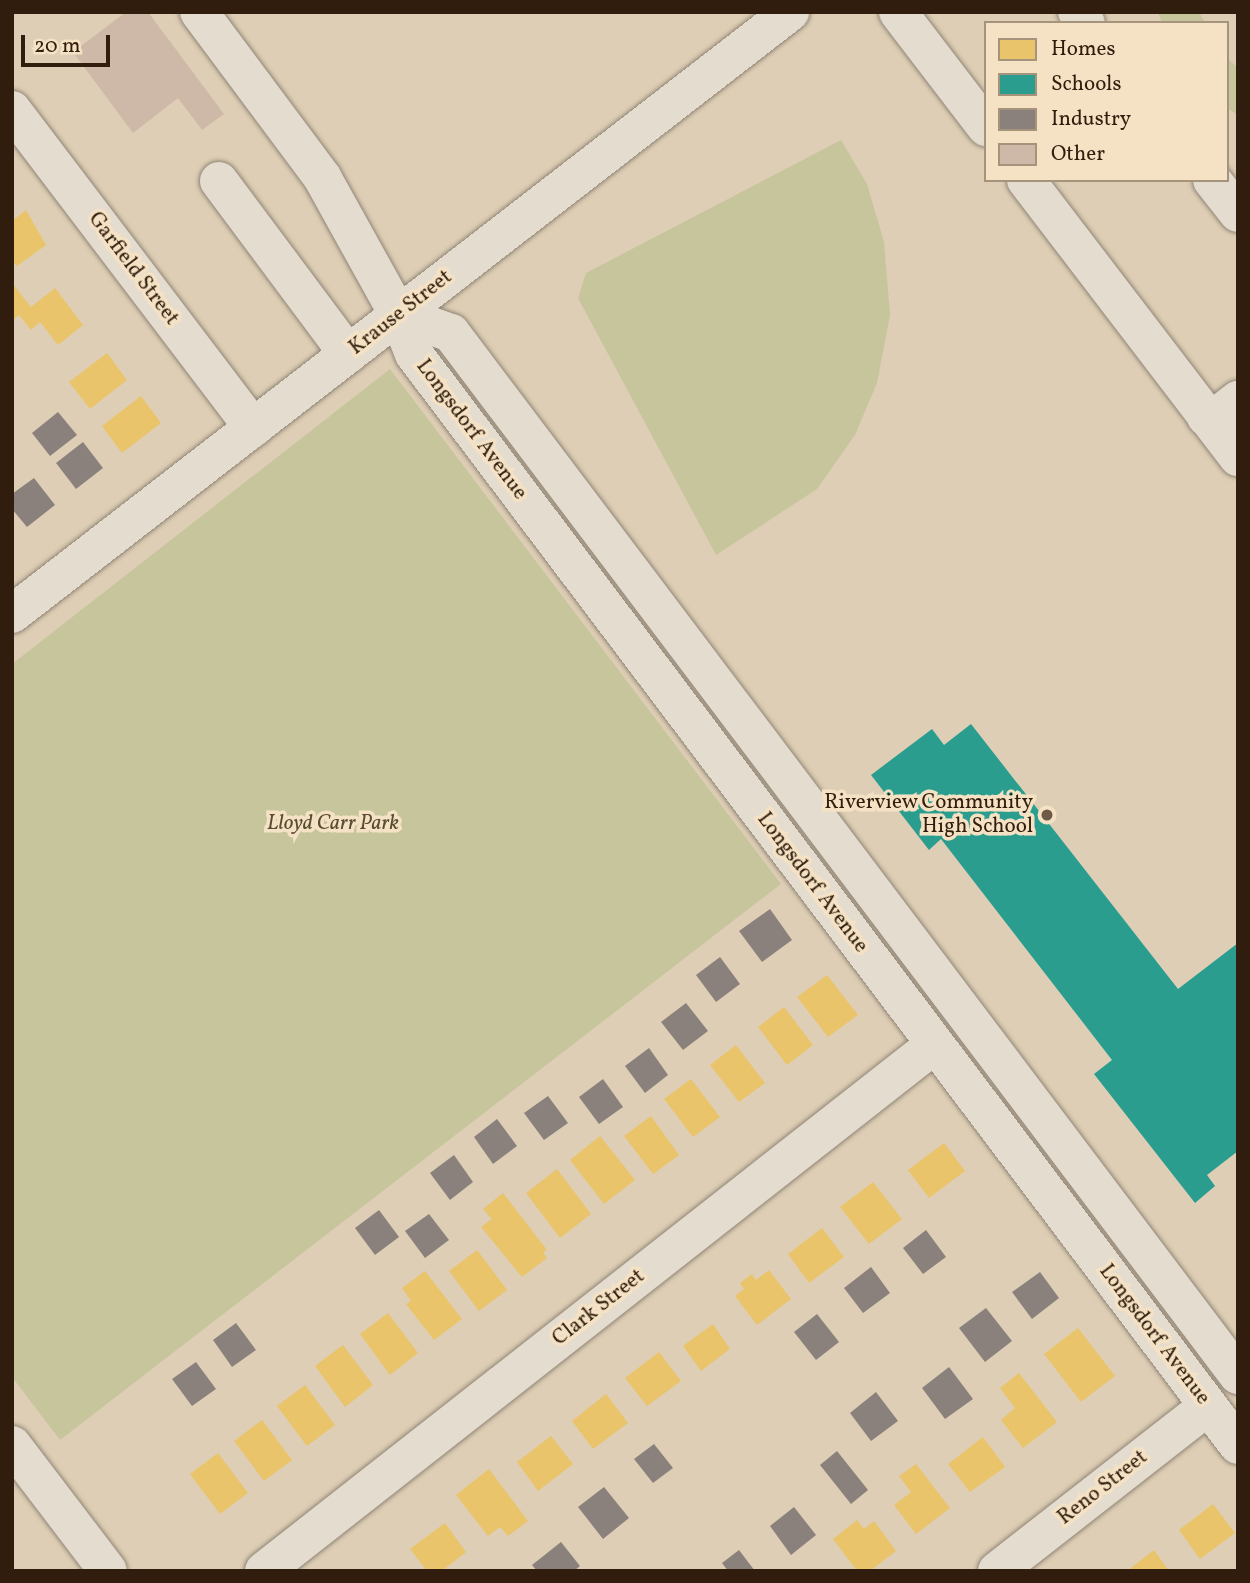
<!DOCTYPE html>
<style>
body{margin:0}
#map{position:relative;width:1250px;height:1583px;overflow:hidden;background:#deceb5;font-family:Vollkorn,serif}
div>[style]{position:absolute}
[style*='--x']{left:calc(var(--x)*1px);top:calc(var(--y)*1px);width:calc(var(--w)*1px);rotate:calc(var(--a)*1deg)}
.green>*{inset:0;background:#c7c59c}
.homes>*{inset:0;background:#e9c46a}
.schools>*{inset:0;background:#2a9d8f}
.industry>*{inset:0;background:#8a817c}
.building>*{inset:0;background:#ceb9a9}
.roads{filter:drop-shadow(0 0 2px #908576) drop-shadow(0 0 2px #908576)}
.minor>*{height:38px;margin:-19px;padding:0 19px;transform-origin:19px;border-radius:19px;background:#e4dccf}
.dots>*{width:19px;height:19px;translate:-50% -50%;box-sizing:border-box;border:4px solid #f5e2c4;border-radius:50%}
span{translate:-50% -50%;white-space:nowrap;text-align:center;line-height:1.15;-webkit-text-stroke:7px #f5e2c4;paint-order:stroke}
.street-label{font-size:21px;color:#301d0d}
.poi-label{font-size:21px;color:#301d0d}
.right{translate:-100% -50%;text-align:right}
.park-label{font-size:21px;color:#584d32;font-style:italic}
.frame{position:absolute;inset:0;border:14px solid #301d0d;pointer-events:none}
.legend{position:absolute;left:984px;top:21px;width:245px;height:161px;box-sizing:border-box;background:#f5e2c4;border:2px solid #a6937b;margin:0;padding:9px 12px;list-style:none;font-size:21px;color:#301d0d}
.legend li{display:flex;align-items:center;gap:14px;height:35px}
.legend b{width:35px;border:2px solid #a6937b}
.scale{position:absolute;left:21px;top:35px;width:89px;height:32px;box-sizing:border-box;border:4px solid #301d0d;border-top:0;padding-left:9px;font-size:21px;line-height:24px;white-space:nowrap;color:#301d0d;-webkit-text-stroke:5px #f5e2c4;paint-order:stroke}
</style>
<div id="map">
<div class="green">
<div style="clip-path:polygon(1158px 12px,1199px 12px,1205px 23px,1162px 23px)"></div>
<div style="clip-path:polygon(1227px 58px,1238px 68px,1238px 115px,1227px 108px)"></div>
<div style="clip-path:polygon(841px 140px,867px 184px,884px 242px,890px 315px,877px 383px,855px 435px,817px 489px,716px 555px,578px 298px,586px 273px)"></div>
<div style="clip-path:polygon(390px 369px,781px 884px,60px 1440px,12px 1377px,12px 664px)"></div>
</div>
<div class="homes">
<div style="clip-path:polygon(26px 210px,46px 245px,17px 266px,12px 260px,12px 221px)"></div>
<div style="clip-path:polygon(12px 283px,31px 307px,55px 288px,83px 325px,58px 345px,40px 322px,31px 330px,19px 315px,12px 321px)"></div>
<div style="clip-path:polygon(107px 353px,127px 380px,90px 409px,69px 382px)"></div>
<div style="clip-path:polygon(141px 396px,161px 423px,122px 453px,102px 426px)"></div>
<div style="clip-path:polygon(827px 975px,858px 1015px,828px 1037px,797px 997px)"></div>
<div style="clip-path:polygon(784px 1007px,813px 1045px,787px 1065px,758px 1027px)"></div>
<div style="clip-path:polygon(736px 1045px,765px 1083px,739px 1102px,710px 1065px)"></div>
<div style="clip-path:polygon(691px 1079px,720px 1117px,693px 1137px,664px 1099px)"></div>
<div style="clip-path:polygon(651px 1116px,679px 1155px,653px 1174px,624px 1136px)"></div>
<div style="clip-path:polygon(600px 1136px,635px 1180px,604px 1204px,570px 1160px)"></div>
<div style="clip-path:polygon(944px 1143px,965px 1171px,929px 1198px,908px 1170px)"></div>
<div style="clip-path:polygon(557px 1169px,591px 1214px,560px 1238px,526px 1193px)"></div>
<div style="clip-path:polygon(873px 1182px,902px 1219px,869px 1244px,840px 1207px)"></div>
<div style="clip-path:polygon(503px 1193px,547px 1250px,543px 1252px,547px 1258px,522px 1277px,481px 1227px,492px 1219px,483px 1209px)"></div>
<div style="clip-path:polygon(822px 1228px,844px 1257px,809px 1283px,788px 1254px)"></div>
<div style="clip-path:polygon(477px 1250px,507px 1290px,479px 1311px,449px 1271px)"></div>
<div style="clip-path:polygon(769px 1270px,791px 1299px,757px 1325px,735px 1296px,744px 1289px,740px 1283px,752px 1274px,756px 1280px)"></div>
<div style="clip-path:polygon(425px 1271px,462px 1319px,434px 1340px,406px 1304px,411px 1301px,402px 1288px)"></div>
<div style="clip-path:polygon(388px 1313px,418px 1353px,390px 1375px,360px 1334px)"></div>
<div style="clip-path:polygon(713px 1324px,730px 1349px,701px 1371px,683px 1346px)"></div>
<div style="clip-path:polygon(1078px 1328px,1115px 1376px,1081px 1402px,1044px 1354px)"></div>
<div style="clip-path:polygon(343px 1345px,373px 1385px,345px 1407px,315px 1366px)"></div>
<div style="clip-path:polygon(659px 1352px,681px 1381px,647px 1406px,625px 1378px)"></div>
<div style="clip-path:polygon(1019px 1373px,1057px 1422px,1023px 1448px,1001px 1420px,1015px 1408px,1000px 1388px)"></div>
<div style="clip-path:polygon(305px 1385px,335px 1425px,307px 1446px,277px 1406px)"></div>
<div style="clip-path:polygon(606px 1394px,628px 1423px,593px 1449px,572px 1421px)"></div>
<div style="clip-path:polygon(262px 1420px,292px 1460px,264px 1481px,234px 1441px)"></div>
<div style="clip-path:polygon(551px 1436px,573px 1464px,538px 1491px,517px 1462px)"></div>
<div style="clip-path:polygon(983px 1437px,1005px 1467px,970px 1492px,948px 1464px)"></div>
<div style="clip-path:polygon(218px 1453px,248px 1493px,220px 1514px,190px 1474px)"></div>
<div style="clip-path:polygon(916px 1464px,950px 1508px,916px 1534px,894px 1505px,911px 1492px,899px 1476px)"></div>
<div style="clip-path:polygon(489px 1469px,528px 1521px,508px 1536px,500px 1527px,488px 1536px,456px 1495px)"></div>
<div style="clip-path:polygon(1213px 1504px,1235px 1533px,1200px 1559px,1179px 1530px)"></div>
<div style="clip-path:polygon(857px 1520px,864px 1529px,874px 1521px,896px 1551px,870px 1571px,857px 1571px,833px 1539px)"></div>
<div style="clip-path:polygon(445px 1523px,466px 1552px,442px 1571px,427px 1571px,410px 1549px)"></div>
<div style="clip-path:polygon(1154px 1550px,1169px 1571px,1127px 1571px)"></div>
</div>
<div class="schools">
<div style="clip-path:polygon(971px 724px,1178px 989px,1238px 943px,1238px 1151px,1207px 1175px,1215px 1186px,1195px 1203px,1094px 1074px,1112px 1060px,941px 839px,929px 850px,871px 775px,932px 729px,944px 745px)"></div>
</div>
<div class="industry">
<div style="clip-path:polygon(58px 412px,77px 435px,50px 456px,32px 433px)"></div>
<div style="clip-path:polygon(83px 442px,103px 468px,76px 489px,56px 463px)"></div>
<div style="clip-path:polygon(34px 478px,55px 505px,27px 527px,12px 509px,12px 494px)"></div>
<div style="clip-path:polygon(770px 909px,792px 940px,762px 962px,739px 931px)"></div>
<div style="clip-path:polygon(720px 957px,740px 984px,716px 1002px,696px 975px)"></div>
<div style="clip-path:polygon(686px 1003px,708px 1031px,683px 1050px,661px 1022px)"></div>
<div style="clip-path:polygon(649px 1048px,668px 1075px,645px 1093px,625px 1066px)"></div>
<div style="clip-path:polygon(603px 1079px,623px 1107px,599px 1124px,579px 1097px)"></div>
<div style="clip-path:polygon(548px 1096px,568px 1123px,544px 1140px,524px 1113px)"></div>
<div style="clip-path:polygon(497px 1119px,517px 1146px,493px 1164px,474px 1137px)"></div>
<div style="clip-path:polygon(454px 1155px,473px 1182px,450px 1200px,430px 1173px)"></div>
<div style="clip-path:polygon(379px 1210px,399px 1237px,375px 1255px,355px 1228px)"></div>
<div style="clip-path:polygon(429px 1214px,449px 1240px,425px 1258px,405px 1231px)"></div>
<div style="clip-path:polygon(926px 1230px,946px 1257px,923px 1274px,903px 1248px)"></div>
<div style="clip-path:polygon(871px 1267px,890px 1293px,863px 1313px,844px 1288px)"></div>
<div style="clip-path:polygon(1040px 1272px,1059px 1298px,1032px 1319px,1012px 1292px)"></div>
<div style="clip-path:polygon(986px 1308px,1012px 1341px,985px 1362px,959px 1328px)"></div>
<div style="clip-path:polygon(817px 1314px,839px 1342px,816px 1360px,794px 1332px)"></div>
<div style="clip-path:polygon(236px 1323px,256px 1350px,232px 1367px,213px 1340px)"></div>
<div style="clip-path:polygon(196px 1362px,216px 1389px,192px 1406px,172px 1379px)"></div>
<div style="clip-path:polygon(949px 1367px,973px 1399px,945px 1419px,922px 1388px)"></div>
<div style="clip-path:polygon(876px 1392px,898px 1421px,871px 1441px,850px 1413px)"></div>
<div style="clip-path:polygon(654px 1444px,673px 1468px,653px 1483px,634px 1459px)"></div>
<div style="clip-path:polygon(837px 1451px,868px 1490px,851px 1504px,820px 1465px)"></div>
<div style="clip-path:polygon(604px 1487px,629px 1518px,603px 1539px,578px 1507px)"></div>
<div style="clip-path:polygon(794px 1507px,816px 1535px,791px 1555px,770px 1526px)"></div>
<div style="clip-path:polygon(561px 1542px,580px 1566px,574px 1571px,537px 1571px,532px 1565px)"></div>
<div style="clip-path:polygon(739px 1550px,755px 1571px,728px 1571px,722px 1563px)"></div>
</div>
<div class="building">
<div style="clip-path:polygon(126px 12px,148px 12px,224px 114px,202px 130px,178px 98px,133px 133px,73px 52px)"></div>
</div>
<div class="roads">
<div class="minor">
<div style="--x:199;--y:12;--w:206;--a:53.3"></div>
<div style="--x:322;--y:177;--w:157;--a:61"></div>
<div style="--x:398;--y:314;--w:43;--a:68.2"></div>
<div style="--x:414;--y:354;--w:1367;--a:52.94"></div>
<div style="--x:898;--y:12;--w:145;--a:52.6"></div>
<div style="--x:1077;--y:12;--w:14;--a:51"></div>
<div style="--x:12;--y:110;--w:399;--a:52.8"></div>
<div style="--x:1026;--y:180;--w:349;--a:52.6"></div>
<div style="--x:1212;--y:180;--w:42;--a:51.8"></div>
<div style="--x:219;--y:181;--w:216;--a:53.3"></div>
<div style="--x:398;--y:314;--w:56;--a:19.7"></div>
<div style="--x:451;--y:333;--w:1306;--a:52.94"></div>
<div style="--x:1206;--y:417;--w:14;--a:-12"></div>
<div style="--x:1220;--y:414;--w:23;--a:-38"></div>
<div style="--x:12;--y:614;--w:984;--a:-37.73"></div>
<div style="--x:12;--y:1445;--w:158;--a:52.7"></div>
<div style="--x:264;--y:1571;--w:852;--a:-38.13"></div>
<div style="--x:997;--y:1571;--w:268;--a:-38"></div>
</div>
</div>
<div class="dots">
<div style="left:1047px;top:815px;background:#6d5b48"></div>
</div>
<div class="street-label">
<span style="left:133px;top:269px;rotate:53deg">Garfield Street</span>
<span style="left:401px;top:313px;rotate:-38deg">Krause Street</span>
<span style="left:471px;top:430px;rotate:53deg">Longsdorf Avenue</span>
<span style="left:812px;top:883px;rotate:53deg">Longsdorf Avenue</span>
<span style="left:599px;top:1308px;rotate:-38deg">Clark Street</span>
<span style="left:1154px;top:1335px;rotate:53deg">Longsdorf Avenue</span>
<span style="left:1103px;top:1488px;rotate:-38deg">Reno Street</span>
</div>
<div class="poi-label">
<span class="right" style="left:1033px;top:815px">Riverview Community<br>High School</span>
</div>
<div class="park-label">
<span style="left:333px;top:824px">Lloyd Carr Park</span>
</div>
<div class="frame"></div>
<ul class="legend">
<li><b style="height:19px;background:#e9c46a"></b>Homes</li>
<li><b style="height:19px;background:#2a9d8f"></b>Schools</li>
<li><b style="height:19px;background:#8a817c"></b>Industry</li>
<li><b style="height:19px;background:#ceb9a9"></b>Other</li>
</ul>
<div class="scale">20 m</div>
</div>
